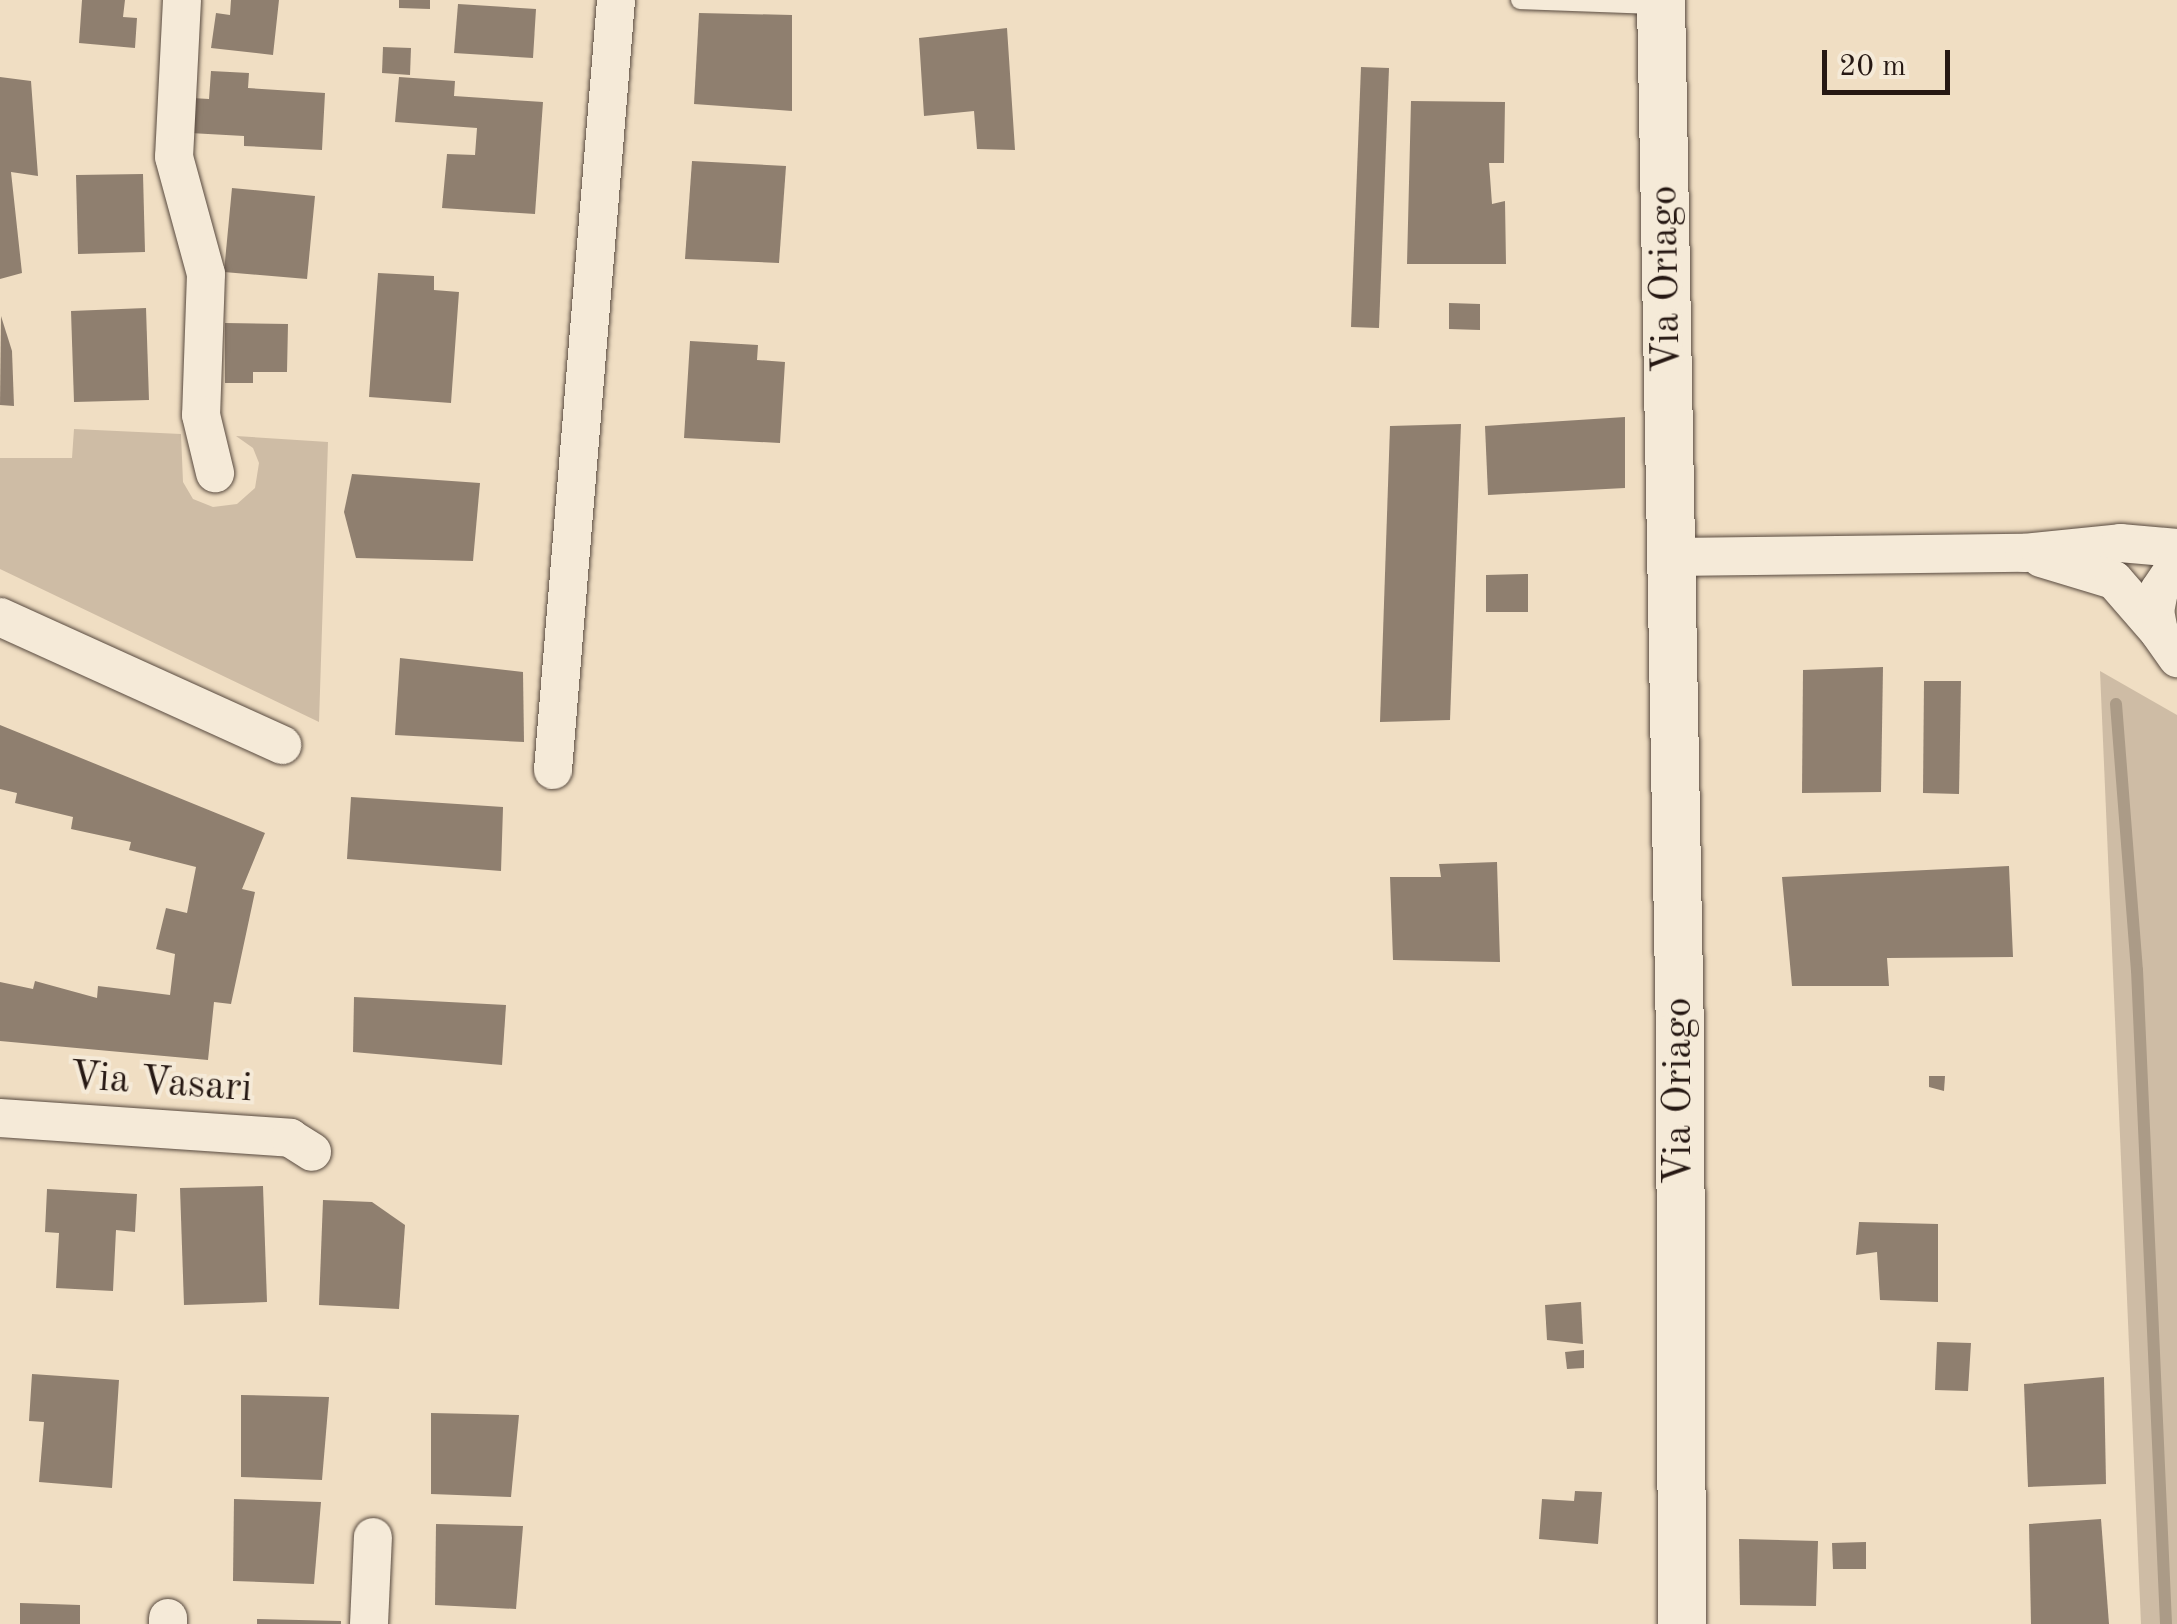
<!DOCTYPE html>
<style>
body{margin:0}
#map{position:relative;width:2177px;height:1624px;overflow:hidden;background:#f0dec3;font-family:"Old Standard TT",serif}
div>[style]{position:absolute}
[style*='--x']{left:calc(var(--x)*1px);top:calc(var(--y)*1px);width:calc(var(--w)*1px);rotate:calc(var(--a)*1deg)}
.green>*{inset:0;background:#cebca5}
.stream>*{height:12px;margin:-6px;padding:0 6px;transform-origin:6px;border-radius:6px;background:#ab9b87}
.building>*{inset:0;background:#8f7f6f}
.roads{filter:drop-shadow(0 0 2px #584a3f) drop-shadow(0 0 2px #584a3f)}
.service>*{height:18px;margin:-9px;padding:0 9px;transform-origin:9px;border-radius:9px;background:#f5ead8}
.minor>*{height:38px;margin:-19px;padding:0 19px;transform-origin:19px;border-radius:19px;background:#f5ead8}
.tertiary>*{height:48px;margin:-24px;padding:0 24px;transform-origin:24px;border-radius:24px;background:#f5ead8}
span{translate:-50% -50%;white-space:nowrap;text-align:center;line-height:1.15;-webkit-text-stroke:8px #f5ead8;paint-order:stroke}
.street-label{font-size:40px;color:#261813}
.scale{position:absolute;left:1822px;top:50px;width:128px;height:45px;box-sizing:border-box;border:5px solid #261813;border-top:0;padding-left:12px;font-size:30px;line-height:35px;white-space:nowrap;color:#261813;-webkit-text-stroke:8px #f5ead8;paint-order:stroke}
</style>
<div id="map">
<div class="green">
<div style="clip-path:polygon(74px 429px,181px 434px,183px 482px,193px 499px,213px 507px,237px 504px,255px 488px,259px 463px,253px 448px,236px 436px,328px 442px,319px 722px,0 569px,0 458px,72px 458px)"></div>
<div style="clip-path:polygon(2100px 671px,2177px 715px,2177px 1624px,2141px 1624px)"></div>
</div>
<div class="stream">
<div style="--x:2116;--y:704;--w:267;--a:85.5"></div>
<div style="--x:2137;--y:970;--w:655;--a:87.46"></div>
</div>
<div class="building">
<div style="clip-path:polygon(82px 0,125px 0,123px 17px,137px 18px,135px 48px,79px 43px)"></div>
<div style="clip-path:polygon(231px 0,279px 0,273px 55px,211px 48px,216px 13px,230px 15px)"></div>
<div style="clip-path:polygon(399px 0,430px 0,430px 9px,399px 8px)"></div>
<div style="clip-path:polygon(458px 4px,536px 9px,533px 58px,454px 53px)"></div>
<div style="clip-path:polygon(699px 13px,792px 15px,792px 111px,694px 104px)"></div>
<div style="clip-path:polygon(1007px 28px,1015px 150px,977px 149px,974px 111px,924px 116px,919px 38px)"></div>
<div style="clip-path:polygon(383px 47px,411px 48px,410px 75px,382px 73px)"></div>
<div style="clip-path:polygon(1361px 67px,1389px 68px,1379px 328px,1351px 327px)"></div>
<div style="clip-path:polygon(211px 71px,249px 73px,248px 88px,325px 93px,322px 150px,244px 146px,244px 136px,190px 133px,192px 98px,209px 99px)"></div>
<div style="clip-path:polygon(0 77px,31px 81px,38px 176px,11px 172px,22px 273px,0 279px)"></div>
<div style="clip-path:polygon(399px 77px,455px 81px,454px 96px,543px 102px,535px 214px,442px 208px,447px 154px,475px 155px,477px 128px,395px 122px)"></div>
<div style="clip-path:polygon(1411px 101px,1505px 102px,1504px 163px,1489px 163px,1492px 204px,1505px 201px,1506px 264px,1407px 264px)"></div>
<div style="clip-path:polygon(692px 161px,786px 166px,779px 263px,685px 259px)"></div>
<div style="clip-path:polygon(143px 174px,145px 252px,78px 254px,76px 175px)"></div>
<div style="clip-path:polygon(232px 188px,315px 196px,307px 279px,224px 272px)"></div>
<div style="clip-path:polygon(378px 273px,434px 276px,434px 290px,459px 292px,451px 403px,369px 397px)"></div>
<div style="clip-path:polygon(1449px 303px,1480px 304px,1480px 330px,1449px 329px)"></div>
<div style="clip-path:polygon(146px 308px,149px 400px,74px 402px,71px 311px)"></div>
<div style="clip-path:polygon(1px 316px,12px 351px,14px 406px,0 405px)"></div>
<div style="clip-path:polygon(225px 323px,288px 324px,287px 372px,253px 372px,253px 383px,225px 383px)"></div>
<div style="clip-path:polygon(690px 341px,758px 345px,757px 360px,785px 362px,780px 443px,684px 438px)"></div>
<div style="clip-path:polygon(1625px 417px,1625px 488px,1488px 495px,1485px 426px)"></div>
<div style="clip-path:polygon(1461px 424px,1450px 720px,1380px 722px,1390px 426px)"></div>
<div style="clip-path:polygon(352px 474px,480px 483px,473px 561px,356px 558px,344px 512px)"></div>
<div style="clip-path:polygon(1528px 574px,1528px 612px,1486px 612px,1486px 575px)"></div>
<div style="clip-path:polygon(400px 658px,523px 672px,524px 742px,395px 735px)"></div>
<div style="clip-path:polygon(1883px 667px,1881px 792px,1802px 793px,1803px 670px)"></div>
<div style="clip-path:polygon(1924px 681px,1961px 681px,1959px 794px,1923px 793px)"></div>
<div style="clip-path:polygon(0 725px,265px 833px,242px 889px,255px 892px,231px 1004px,214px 1002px,208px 1060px,0 1041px,0 982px,33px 989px,35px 981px,97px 998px,98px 986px,170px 995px,175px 954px,156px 949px,166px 908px,187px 913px,196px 867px,129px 850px,131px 842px,71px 829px,73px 817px,15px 803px,17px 793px,0 789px)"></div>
<div style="clip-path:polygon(351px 797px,503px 807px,501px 871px,347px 859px)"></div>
<div style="clip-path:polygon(1497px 862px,1500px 962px,1393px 960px,1390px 877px,1441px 877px,1439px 864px)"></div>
<div style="clip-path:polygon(2009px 866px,2013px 957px,1887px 958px,1889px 986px,1792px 986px,1782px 877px)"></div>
<div style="clip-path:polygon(354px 997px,506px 1005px,502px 1065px,353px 1052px)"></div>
<div style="clip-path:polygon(1929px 1076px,1945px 1076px,1944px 1091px,1929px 1087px)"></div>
<div style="clip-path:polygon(263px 1186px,267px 1302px,184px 1305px,180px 1188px)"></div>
<div style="clip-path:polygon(47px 1189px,137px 1194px,135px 1232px,116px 1230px,113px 1291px,56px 1288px,59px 1233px,45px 1232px)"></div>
<div style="clip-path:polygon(323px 1200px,372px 1202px,405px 1225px,399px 1309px,319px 1305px)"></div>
<div style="clip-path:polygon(1859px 1222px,1938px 1224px,1938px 1302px,1880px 1300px,1877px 1252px,1856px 1255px)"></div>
<div style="clip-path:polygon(1581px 1302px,1583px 1344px,1547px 1340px,1545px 1305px)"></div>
<div style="clip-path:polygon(1937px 1342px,1971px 1343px,1968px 1391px,1935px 1390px)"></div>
<div style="clip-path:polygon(1584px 1350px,1584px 1368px,1567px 1369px,1565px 1352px)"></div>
<div style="clip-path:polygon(32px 1374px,119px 1380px,112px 1488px,39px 1482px,44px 1422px,29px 1421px)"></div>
<div style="clip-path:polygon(2104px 1377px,2106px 1484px,2028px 1487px,2024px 1384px)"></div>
<div style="clip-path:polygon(241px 1395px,329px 1397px,322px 1480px,241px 1477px)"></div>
<div style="clip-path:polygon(431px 1413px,519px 1415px,511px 1497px,431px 1494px)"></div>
<div style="clip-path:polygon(1575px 1491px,1602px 1492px,1598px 1544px,1539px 1539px,1542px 1499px,1574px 1501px)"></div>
<div style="clip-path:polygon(234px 1499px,321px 1502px,314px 1584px,233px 1581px)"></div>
<div style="clip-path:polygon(2101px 1519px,2109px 1624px,2031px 1624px,2029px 1524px)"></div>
<div style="clip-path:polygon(436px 1524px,523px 1526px,516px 1609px,435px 1605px)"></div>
<div style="clip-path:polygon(1739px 1539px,1818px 1541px,1816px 1606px,1740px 1605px)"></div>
<div style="clip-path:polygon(1866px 1542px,1866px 1569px,1833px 1569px,1832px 1543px)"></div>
<div style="clip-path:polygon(20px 1603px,80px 1605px,80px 1624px,20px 1624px)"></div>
<div style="clip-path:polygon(257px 1619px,341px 1621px,341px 1624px,257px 1624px)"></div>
</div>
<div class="roads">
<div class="service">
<div style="--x:1520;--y:0;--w:139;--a:2.1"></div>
</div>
<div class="minor">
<div style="--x:182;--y:0;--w:157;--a:92.9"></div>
<div style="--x:174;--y:157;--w:121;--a:74.7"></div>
<div style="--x:206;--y:274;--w:141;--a:92"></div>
<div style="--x:201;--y:415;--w:60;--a:76.4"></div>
<div style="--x:1672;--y:557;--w:352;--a:-0.7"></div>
<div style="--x:2024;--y:553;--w:97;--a:-5.9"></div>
<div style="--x:2120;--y:543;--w:57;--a:5"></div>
<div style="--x:2041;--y:558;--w:76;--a:16.8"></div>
<div style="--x:2114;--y:580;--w:69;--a:49.1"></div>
<div style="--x:2177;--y:564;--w:32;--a:124"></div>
<div style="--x:2159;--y:591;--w:20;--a:101"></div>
<div style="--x:2155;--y:611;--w:21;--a:79"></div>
<div style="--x:2159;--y:632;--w:32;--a:55"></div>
<div style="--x:0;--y:617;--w:310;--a:24.4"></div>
<div style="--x:553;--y:770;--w:773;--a:-85.32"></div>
<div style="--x:0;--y:1118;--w:291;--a:3.9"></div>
<div style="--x:290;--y:1138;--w:26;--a:32"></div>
<div style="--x:168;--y:1618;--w:6;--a:90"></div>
<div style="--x:369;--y:1624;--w:87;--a:-87.4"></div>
</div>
<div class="tertiary">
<div style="--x:1661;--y:0;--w:1034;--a:88.95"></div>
<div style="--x:1680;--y:1034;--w:590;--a:89.81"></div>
</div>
</div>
<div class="street-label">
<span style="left:1667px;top:279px;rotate:-91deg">Via Oriago</span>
<span style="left:161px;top:1084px;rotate:4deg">Via Vasari</span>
<span style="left:1680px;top:1091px;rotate:-90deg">Via Oriago</span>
</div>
<div class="scale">20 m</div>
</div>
